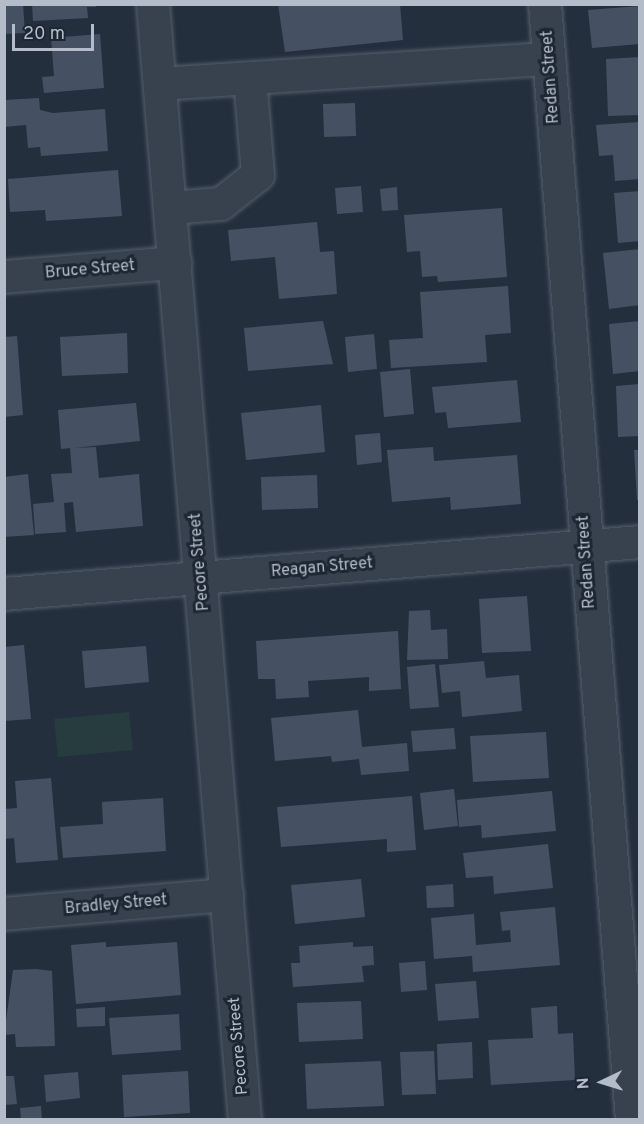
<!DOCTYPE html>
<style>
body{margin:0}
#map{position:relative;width:644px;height:1124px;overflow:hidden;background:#242f3e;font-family:Overpass,sans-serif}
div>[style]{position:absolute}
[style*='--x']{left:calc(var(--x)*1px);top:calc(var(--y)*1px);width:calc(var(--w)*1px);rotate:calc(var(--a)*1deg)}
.green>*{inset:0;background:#263c3f}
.building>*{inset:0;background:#455162}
.roads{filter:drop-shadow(0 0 2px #565f6c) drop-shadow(0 0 2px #565f6c)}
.minor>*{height:32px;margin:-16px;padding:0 16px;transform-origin:16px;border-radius:16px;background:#38414e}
span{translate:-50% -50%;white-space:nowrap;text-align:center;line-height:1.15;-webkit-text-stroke:6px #1d2633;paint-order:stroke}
.street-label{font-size:16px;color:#b4bcc9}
.frame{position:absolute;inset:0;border:6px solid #b4bcc9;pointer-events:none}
.north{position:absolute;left:572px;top:1052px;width:60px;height:60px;-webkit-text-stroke:4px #1d2633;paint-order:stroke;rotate:266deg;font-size:16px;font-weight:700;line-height:24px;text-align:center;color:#b4bcc9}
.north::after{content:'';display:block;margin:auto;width:21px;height:27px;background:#b4bcc9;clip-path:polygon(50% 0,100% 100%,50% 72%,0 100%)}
.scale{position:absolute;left:12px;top:24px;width:82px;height:27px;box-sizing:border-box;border:3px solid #b4bcc9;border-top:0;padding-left:8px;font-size:18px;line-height:21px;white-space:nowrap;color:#b4bcc9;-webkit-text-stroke:4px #1d2633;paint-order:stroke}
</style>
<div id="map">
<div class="green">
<div style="clip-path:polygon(129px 712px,133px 750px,58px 757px,54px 719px)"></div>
</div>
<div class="building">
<div style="clip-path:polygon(4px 4px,23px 4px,25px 33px,4px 34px)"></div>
<div style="clip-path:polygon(32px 4px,96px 4px,96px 7px,87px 7px,88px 18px,33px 21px)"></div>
<div style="clip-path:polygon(278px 4px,400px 4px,403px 40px,285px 52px)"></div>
<div style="clip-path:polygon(640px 6px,640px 44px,592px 48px,588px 10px)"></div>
<div style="clip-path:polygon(100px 34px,104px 88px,44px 93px,42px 77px,54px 76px,51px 38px)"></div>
<div style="clip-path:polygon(640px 57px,640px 115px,608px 116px,606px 59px)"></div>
<div style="clip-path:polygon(39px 98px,40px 110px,53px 113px,105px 109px,108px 151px,41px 156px,40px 147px,28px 148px,26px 125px,4px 127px,4px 100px)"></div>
<div style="clip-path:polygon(355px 103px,356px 136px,324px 137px,323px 104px)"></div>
<div style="clip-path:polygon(640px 122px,640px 179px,615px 181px,613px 155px,599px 156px,596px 125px)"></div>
<div style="clip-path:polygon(118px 170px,122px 216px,46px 221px,45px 210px,10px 212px,8px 179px)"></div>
<div style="clip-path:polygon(361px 186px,363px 212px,337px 214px,335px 188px)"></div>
<div style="clip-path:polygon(397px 187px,398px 210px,382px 211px,380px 189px)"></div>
<div style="clip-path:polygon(640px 191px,640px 241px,618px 243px,614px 193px)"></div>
<div style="clip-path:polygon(502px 208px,507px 277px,438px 282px,437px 276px,422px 277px,420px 251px,407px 252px,404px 215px)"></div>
<div style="clip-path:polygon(317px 222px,320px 252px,334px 251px,337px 294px,279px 299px,275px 257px,231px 261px,228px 230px)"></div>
<div style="clip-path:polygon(640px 249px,640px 305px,609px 309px,603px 253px)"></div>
<div style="clip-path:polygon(508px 286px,511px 333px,485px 335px,487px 362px,391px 368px,389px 340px,423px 338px,420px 292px)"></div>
<div style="clip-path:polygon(323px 321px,333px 364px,248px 371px,244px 328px)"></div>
<div style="clip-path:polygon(640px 321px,640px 371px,613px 374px,609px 324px)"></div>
<div style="clip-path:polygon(127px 333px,128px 373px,62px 376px,60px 337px)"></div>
<div style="clip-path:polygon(374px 334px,377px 369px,348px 372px,345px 337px)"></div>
<div style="clip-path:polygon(17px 336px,23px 415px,4px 417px,4px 337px)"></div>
<div style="clip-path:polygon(410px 369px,414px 414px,384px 417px,380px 372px)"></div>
<div style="clip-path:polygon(517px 380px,521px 422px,448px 428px,446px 412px,435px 413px,432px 387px)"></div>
<div style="clip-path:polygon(640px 384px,640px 436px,618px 437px,616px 386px)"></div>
<div style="clip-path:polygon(136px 403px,140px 441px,74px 448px,96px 447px,99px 478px,139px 474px,143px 526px,76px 532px,73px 502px,64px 503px,66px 532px,35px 534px,33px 504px,54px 502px,51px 474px,72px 473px,70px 448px,61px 449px,58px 410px)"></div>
<div style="clip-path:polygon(321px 405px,325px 452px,246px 460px,241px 413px)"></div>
<div style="clip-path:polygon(380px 433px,382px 462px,357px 465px,355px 435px)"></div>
<div style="clip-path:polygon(433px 447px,434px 461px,517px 455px,521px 504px,451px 510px,450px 497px,392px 502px,387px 450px)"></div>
<div style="clip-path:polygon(634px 450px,640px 450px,640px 500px,637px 500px)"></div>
<div style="clip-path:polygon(28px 474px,34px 535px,4px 537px,4px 477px)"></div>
<div style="clip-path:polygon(317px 475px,318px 508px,262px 510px,261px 477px)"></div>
<div style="clip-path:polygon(527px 596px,531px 651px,482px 653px,479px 599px)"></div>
<div style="clip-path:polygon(430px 610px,431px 630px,447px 629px,448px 659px,407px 660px,409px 611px)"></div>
<div style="clip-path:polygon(398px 631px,401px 689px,369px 691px,369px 677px,308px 681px,309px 697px,276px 699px,275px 679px,258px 679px,256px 641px)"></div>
<div style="clip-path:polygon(24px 645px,31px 719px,4px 721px,4px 647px)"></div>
<div style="clip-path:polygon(146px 646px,149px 682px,85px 688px,82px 651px)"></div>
<div style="clip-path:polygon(484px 661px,486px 678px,519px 675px,522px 711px,462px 717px,460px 691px,442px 693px,439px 665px)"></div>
<div style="clip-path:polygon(435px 664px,439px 707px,410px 709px,407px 667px)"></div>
<div style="clip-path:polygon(358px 710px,362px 747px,407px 743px,409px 771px,361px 775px,359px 759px,332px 762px,331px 756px,275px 761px,271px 718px)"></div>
<div style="clip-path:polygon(454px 728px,456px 749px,413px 752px,411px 731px)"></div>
<div style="clip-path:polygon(546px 732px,549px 778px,473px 782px,470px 736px)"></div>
<div style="clip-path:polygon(51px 778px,58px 860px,16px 863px,14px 838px,4px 839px,4px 809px,17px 808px,15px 781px)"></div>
<div style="clip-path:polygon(454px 789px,458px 826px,424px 830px,420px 793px)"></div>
<div style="clip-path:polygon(552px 791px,556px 831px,482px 838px,481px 825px,459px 827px,457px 800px)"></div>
<div style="clip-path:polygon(412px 796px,416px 850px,387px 852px,387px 839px,281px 847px,277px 807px)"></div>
<div style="clip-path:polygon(163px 798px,166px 851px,63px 858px,60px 827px,103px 824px,102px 802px)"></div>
<div style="clip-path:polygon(548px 844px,553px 888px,494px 894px,493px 876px,466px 878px,463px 853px)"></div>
<div style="clip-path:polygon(361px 879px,365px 917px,295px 924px,291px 885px)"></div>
<div style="clip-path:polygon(453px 884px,454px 907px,427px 908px,426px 886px)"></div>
<div style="clip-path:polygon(555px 907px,560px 965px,473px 972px,472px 956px,434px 959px,431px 918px,474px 914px,476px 945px,511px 942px,510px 930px,502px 931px,500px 912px)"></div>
<div style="clip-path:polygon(106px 942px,106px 947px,177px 942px,181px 995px,76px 1004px,71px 945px)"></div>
<div style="clip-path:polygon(353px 942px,353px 947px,373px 946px,374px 965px,362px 966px,364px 982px,293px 987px,291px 963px,300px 963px,299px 946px)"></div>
<div style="clip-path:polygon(425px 961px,427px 990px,401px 992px,399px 963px)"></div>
<div style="clip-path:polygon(36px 969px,52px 971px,55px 1046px,16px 1047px,15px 1034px,4px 1035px,13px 970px)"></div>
<div style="clip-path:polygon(476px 981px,479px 1018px,438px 1021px,435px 984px)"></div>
<div style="clip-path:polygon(361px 1001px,363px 1039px,299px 1042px,297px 1003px)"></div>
<div style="clip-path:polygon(557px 1006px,558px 1034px,573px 1033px,575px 1080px,491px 1085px,488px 1040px,533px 1038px,531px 1008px)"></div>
<div style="clip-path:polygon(105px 1007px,105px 1026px,77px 1027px,76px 1009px)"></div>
<div style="clip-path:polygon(179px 1014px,181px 1050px,112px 1055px,109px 1018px)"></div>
<div style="clip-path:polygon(472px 1042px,473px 1078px,438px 1080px,437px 1044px)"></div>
<div style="clip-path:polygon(434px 1051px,436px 1094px,402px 1095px,400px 1052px)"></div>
<div style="clip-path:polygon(381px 1061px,384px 1106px,307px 1109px,305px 1064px)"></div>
<div style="clip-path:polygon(188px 1071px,190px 1113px,124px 1117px,122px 1075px)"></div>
<div style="clip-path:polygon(78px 1072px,80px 1098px,46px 1102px,44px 1075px)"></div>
<div style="clip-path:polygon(4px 1076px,14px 1076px,17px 1104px,4px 1105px)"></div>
<div style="clip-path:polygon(41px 1106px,42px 1120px,21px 1120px,20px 1108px)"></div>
</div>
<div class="roads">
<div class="minor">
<div style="--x:153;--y:4;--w:1120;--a:85.29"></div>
<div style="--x:545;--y:4;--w:1119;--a:85.54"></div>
<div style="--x:160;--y:84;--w:390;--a:-3.7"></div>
<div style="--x:170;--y:208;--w:51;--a:-4.5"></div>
<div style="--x:221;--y:204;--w:47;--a:-38.1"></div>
<div style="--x:258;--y:175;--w:97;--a:-94.7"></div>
<div style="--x:4;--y:277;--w:172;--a:-4.7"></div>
<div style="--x:4;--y:594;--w:638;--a:-4.67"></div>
<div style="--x:4;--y:914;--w:224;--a:-4.9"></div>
</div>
</div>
<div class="street-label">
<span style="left:551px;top:77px;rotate:-94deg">Redan Street</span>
<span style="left:90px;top:270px;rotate:-5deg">Bruce Street</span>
<span style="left:200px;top:562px;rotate:-95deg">Pecore Street</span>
<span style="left:587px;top:562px;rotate:-94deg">Redan Street</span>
<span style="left:322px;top:568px;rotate:-5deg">Reagan Street</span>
<span style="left:116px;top:905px;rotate:-5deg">Bradley Street</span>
<span style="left:239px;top:1046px;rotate:-95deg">Pecore Street</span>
</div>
<div class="frame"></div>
<div class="north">N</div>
<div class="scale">20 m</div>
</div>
